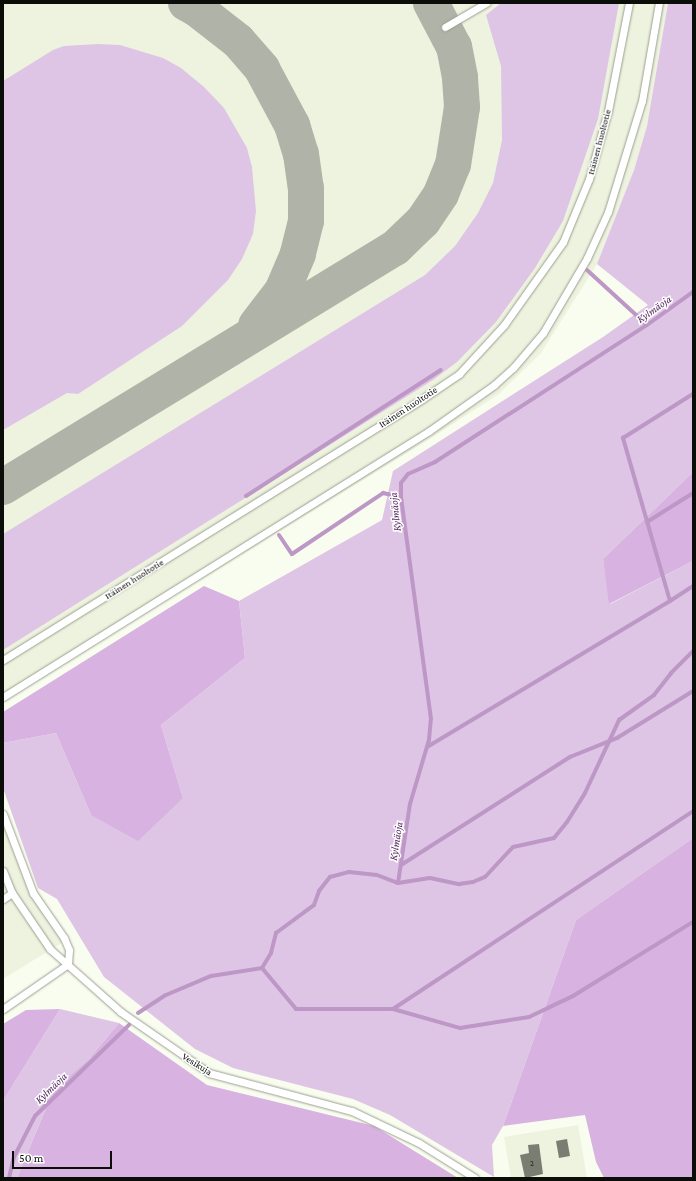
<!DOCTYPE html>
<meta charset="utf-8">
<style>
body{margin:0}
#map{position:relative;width:696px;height:1181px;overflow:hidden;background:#f9fdef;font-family:"Crimson Pro",serif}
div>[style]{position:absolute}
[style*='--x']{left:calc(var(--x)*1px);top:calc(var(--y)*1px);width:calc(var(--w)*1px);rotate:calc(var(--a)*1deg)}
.built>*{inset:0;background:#edf3de}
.green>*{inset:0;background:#dfc5e5}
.forest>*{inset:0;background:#d8b2e1}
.stream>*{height:4px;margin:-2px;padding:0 2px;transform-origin:2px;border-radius:2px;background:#bd97c5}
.taxiway>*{height:36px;margin:-18px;padding:0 18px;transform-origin:18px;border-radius:18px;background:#b0b4a8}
.building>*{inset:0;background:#7a7d71}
.roads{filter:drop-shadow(0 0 1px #9b9e92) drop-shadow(0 0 1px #9b9e92)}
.lane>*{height:7px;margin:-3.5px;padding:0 3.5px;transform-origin:3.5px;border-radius:3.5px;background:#fff}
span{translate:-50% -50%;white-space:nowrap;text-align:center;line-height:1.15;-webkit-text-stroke:3px #fff;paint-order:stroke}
.number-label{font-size:8px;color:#272922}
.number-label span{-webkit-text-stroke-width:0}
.street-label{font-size:10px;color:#0b0d08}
.water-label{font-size:11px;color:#53255e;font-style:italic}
.frame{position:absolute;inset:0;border:4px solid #0b0d08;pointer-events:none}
.scale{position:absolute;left:12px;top:1151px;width:100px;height:18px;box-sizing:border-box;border:2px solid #0b0d08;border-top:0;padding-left:5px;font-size:12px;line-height:14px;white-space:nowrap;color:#0b0d08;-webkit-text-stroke:3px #fff;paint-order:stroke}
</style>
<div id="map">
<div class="built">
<div style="clip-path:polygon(3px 3px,668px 3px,647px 126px,634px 170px,597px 264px,541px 353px,499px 394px,431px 438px,218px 569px,3px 695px)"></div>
<div style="clip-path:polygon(3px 821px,34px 899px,63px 942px,3px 979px)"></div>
<div style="clip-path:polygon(578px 1125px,587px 1178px,511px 1178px,504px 1137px)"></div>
</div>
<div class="green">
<div style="clip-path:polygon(501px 3px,619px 3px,598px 119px,563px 221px,535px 268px,496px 322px,457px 362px,433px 380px,3px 650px,3px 534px,425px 275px,455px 246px,478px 213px,493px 183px,502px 140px,501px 66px,486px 15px)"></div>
<div style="clip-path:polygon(668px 3px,693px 3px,693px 472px,603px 559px,610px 604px,693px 561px,693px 838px,576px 920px,503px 1126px,492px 1145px,494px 1177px,390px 1115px,353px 1099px,233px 1068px,195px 1049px,104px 977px,57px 899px,38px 888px,3px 788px,3px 743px,56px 733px,91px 815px,183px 798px,161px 725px,245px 658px,239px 601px,382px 520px,393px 471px,603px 337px,648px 305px,597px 264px,634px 170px,647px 126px)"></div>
<div style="clip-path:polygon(98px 44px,120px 45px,163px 58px,181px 68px,204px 87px,224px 108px,247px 148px,252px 167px,256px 211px,253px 234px,242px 259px,228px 280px,182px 326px,78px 394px,67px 393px,3px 430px,3px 81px,53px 50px,64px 46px)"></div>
<div style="clip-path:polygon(60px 1009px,119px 1023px,89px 1059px,54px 1089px,17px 1178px,3px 1178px,3px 1101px)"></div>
</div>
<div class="forest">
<div style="clip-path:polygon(693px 472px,693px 561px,609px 604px,603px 559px)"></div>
<div style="clip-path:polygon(204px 586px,239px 601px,245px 658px,161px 725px,183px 798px,138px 841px,91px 815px,56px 733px,3px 743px,3px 712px)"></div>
<div style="clip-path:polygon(693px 838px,693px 1178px,604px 1178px,596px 1162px,585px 1115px,503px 1126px,576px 920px)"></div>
<div style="clip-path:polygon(60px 1009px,3px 1101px,3px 1024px,26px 1010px)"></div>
<div style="clip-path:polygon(119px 1023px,207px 1085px,374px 1126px,458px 1178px,17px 1178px,54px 1089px,89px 1059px)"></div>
</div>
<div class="stream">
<div style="--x:587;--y:270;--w:81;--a:42.5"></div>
<div style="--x:246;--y:496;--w:232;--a:-32.9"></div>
<div style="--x:647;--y:522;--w:54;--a:-32.2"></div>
<div style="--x:279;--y:535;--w:23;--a:56"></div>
<div style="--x:292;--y:554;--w:110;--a:-33.8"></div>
<div style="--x:383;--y:493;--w:18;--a:13"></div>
<div style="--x:670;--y:601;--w:27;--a:-33"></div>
<div style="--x:427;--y:747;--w:283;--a:-31"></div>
<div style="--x:670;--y:601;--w:170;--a:-106.1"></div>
<div style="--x:623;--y:438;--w:83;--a:-32.2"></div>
<div style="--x:401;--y:865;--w:201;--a:-32.6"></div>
<div style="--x:570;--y:757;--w:51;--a:-22"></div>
<div style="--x:617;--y:738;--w:89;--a:-31.7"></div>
<div style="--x:398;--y:883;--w:80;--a:-81.4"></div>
<div style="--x:410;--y:804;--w:67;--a:-73.5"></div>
<div style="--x:429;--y:740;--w:21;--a:-85"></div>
<div style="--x:431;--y:719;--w:224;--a:-97.7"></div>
<div style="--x:401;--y:497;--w:14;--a:-90"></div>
<div style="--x:401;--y:483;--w:11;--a:-52"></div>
<div style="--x:408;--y:474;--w:30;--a:-24"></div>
<div style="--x:435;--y:462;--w:252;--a:-32.9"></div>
<div style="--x:647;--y:325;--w:57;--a:-35.7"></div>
<div style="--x:262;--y:968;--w:53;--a:50.3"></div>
<div style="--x:296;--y:1009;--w:97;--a:0"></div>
<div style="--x:393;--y:1009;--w:359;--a:-33.4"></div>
<div style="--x:393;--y:1009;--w:70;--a:15.8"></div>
<div style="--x:460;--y:1028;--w:70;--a:-9.1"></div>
<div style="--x:529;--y:1017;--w:49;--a:-25.5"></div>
<div style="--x:573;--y:996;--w:141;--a:-31.7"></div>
<div style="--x:138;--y:1013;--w:33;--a:-33"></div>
<div style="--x:166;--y:995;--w:49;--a:-22.9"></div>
<div style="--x:211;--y:976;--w:52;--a:-8.9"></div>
<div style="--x:262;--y:968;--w:17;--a:-59"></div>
<div style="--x:271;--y:953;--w:21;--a:-76"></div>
<div style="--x:276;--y:933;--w:47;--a:-36.4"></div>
<div style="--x:314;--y:905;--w:15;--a:-70"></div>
<div style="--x:319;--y:891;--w:18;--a:-52"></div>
<div style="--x:330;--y:877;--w:20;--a:-15"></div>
<div style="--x:349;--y:872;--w:28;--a:6"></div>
<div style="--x:377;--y:875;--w:22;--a:21"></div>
<div style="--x:398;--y:883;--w:32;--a:-9"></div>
<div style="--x:430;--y:878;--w:30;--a:12"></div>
<div style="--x:459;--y:884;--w:14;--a:-8"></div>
<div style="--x:473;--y:882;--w:13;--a:-23"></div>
<div style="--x:485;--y:877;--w:41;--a:-47"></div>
<div style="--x:513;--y:847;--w:42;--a:-12.4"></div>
<div style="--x:554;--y:838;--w:21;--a:-51"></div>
<div style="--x:567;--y:822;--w:34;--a:-58"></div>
<div style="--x:585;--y:793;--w:81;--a:-65"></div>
<div style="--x:619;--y:720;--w:43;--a:-35.5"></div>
<div style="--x:654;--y:695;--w:28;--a:-52"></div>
<div style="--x:671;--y:673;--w:31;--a:-45"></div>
<div style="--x:9;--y:1178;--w:22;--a:-77"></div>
<div style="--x:14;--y:1157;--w:46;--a:-62.9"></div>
<div style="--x:35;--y:1116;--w:131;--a:-44.1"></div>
</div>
<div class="taxiway">
<div style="--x:186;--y:3;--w:13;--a:29"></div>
<div style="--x:197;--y:9;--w:52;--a:38"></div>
<div style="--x:238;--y:41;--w:37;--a:49"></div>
<div style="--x:262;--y:69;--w:64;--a:61.8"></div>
<div style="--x:292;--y:125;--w:30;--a:73"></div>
<div style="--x:301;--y:154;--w:34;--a:82"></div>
<div style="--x:306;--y:188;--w:33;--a:90"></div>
<div style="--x:306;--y:221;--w:34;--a:104"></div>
<div style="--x:298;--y:254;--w:39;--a:113"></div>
<div style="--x:283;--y:290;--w:44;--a:127.6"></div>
<div style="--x:3;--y:487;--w:459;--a:-31.4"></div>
<div style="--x:395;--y:248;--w:39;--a:-44"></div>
<div style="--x:423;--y:221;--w:32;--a:-56"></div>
<div style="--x:441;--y:194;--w:31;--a:-68"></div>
<div style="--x:453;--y:165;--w:59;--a:-81.2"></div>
<div style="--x:462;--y:107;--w:30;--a:-94"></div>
<div style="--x:460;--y:77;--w:31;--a:-101"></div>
<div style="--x:454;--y:47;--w:50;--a:-117.6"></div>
</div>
<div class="building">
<div style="clip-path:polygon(567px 1139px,570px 1156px,559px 1158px,556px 1141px)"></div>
<div style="clip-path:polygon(539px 1144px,543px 1174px,525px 1178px,520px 1155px,529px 1153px,528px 1145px)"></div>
</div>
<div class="roads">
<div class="lane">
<div style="--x:445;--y:27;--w:48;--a:-30.3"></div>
<div style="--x:3;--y:660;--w:494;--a:-31.9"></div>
<div style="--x:422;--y:399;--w:45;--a:-34"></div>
<div style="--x:459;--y:374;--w:67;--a:-47.4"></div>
<div style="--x:504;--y:325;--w:102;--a:-54.6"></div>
<div style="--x:563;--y:242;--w:68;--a:-67.6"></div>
<div style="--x:589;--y:179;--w:71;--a:-74.4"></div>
<div style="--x:608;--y:111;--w:110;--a:-79"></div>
<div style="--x:3;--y:697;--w:502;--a:-31.98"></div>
<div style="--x:429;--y:431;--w:80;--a:-35.3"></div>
<div style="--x:494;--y:385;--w:25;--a:-42"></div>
<div style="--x:513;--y:368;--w:46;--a:-49.4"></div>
<div style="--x:543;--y:333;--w:87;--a:-59.6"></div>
<div style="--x:587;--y:258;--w:51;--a:-65.5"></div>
<div style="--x:608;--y:212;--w:116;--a:-73"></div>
<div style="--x:642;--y:101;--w:99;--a:-80.2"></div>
<div style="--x:3;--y:814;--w:85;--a:69.2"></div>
<div style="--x:33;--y:893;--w:55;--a:55.4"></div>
<div style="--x:64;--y:938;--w:13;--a:67"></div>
<div style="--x:69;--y:950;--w:14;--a:94"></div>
<div style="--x:3;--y:871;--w:24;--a:68"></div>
<div style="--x:12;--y:893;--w:68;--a:55.8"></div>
<div style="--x:50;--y:949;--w:95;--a:41.6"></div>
<div style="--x:121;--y:1012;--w:107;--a:34.7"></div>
<div style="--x:209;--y:1073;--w:148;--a:14.9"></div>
<div style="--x:352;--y:1111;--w:74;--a:25.5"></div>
<div style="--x:419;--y:1143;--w:66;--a:32"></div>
<div style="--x:3;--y:899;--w:11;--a:-34"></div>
<div style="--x:3;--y:1009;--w:79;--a:-34.7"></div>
</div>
</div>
<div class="number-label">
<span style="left:532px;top:1164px">2</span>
</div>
<div class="street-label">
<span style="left:599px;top:142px;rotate:-75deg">Itäinen huoltotie</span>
<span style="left:408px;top:407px;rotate:-33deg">Itäinen huoltotie</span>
<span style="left:134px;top:579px;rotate:-32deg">Itäinen huoltotie</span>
<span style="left:197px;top:1064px;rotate:32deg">Vesikuja</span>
</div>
<div class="water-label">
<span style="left:654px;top:309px;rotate:-35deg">Kylmäoja</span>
<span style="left:395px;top:512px;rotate:-96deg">Kylmäoja</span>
<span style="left:396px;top:841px;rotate:-81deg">Kylmäoja</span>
<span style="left:51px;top:1088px;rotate:-44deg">Kylmäoja</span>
</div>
<div class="frame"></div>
<div class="scale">50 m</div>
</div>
